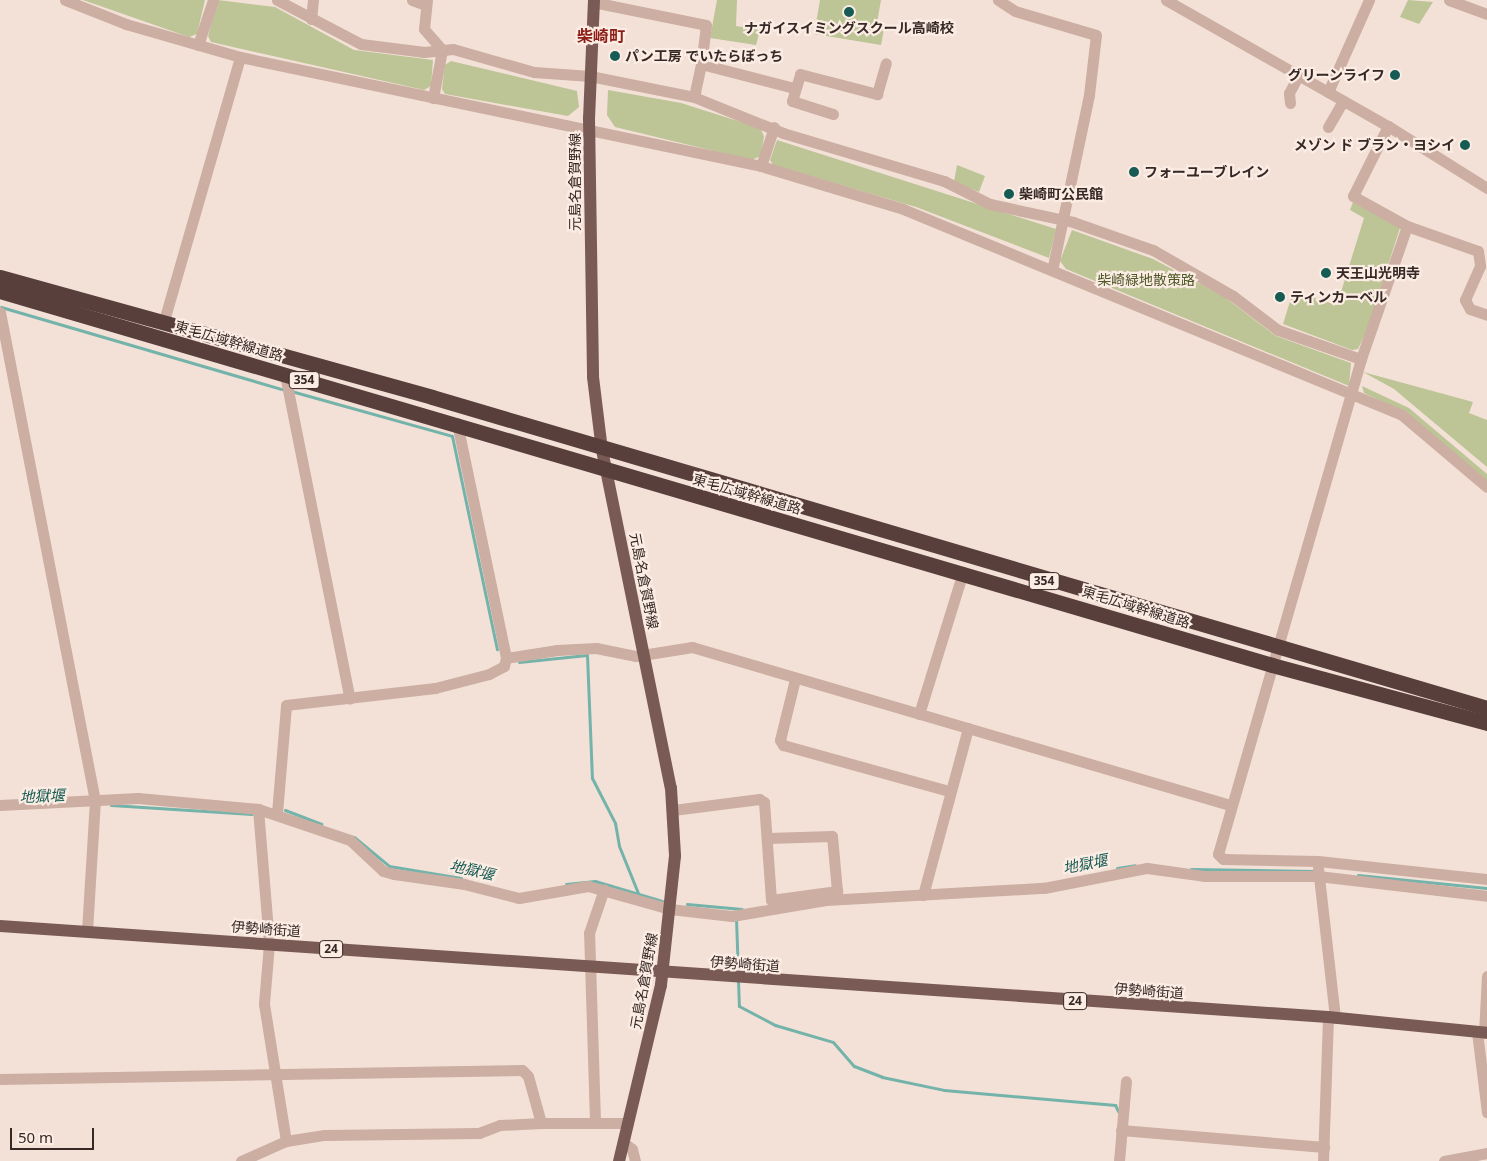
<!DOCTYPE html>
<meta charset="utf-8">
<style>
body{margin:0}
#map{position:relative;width:1487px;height:1161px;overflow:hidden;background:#f3e1d7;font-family:"Noto Sans","Noto Sans JP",sans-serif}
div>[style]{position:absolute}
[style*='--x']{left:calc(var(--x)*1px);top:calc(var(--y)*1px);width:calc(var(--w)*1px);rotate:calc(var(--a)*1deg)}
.green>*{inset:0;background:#bdc496}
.stream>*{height:3px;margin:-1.5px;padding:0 1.5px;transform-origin:1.5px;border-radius:1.5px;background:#74b3aa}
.minor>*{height:11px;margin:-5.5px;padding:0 5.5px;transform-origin:5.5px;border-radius:5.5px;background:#ccaea2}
.major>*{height:12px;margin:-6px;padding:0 6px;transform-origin:6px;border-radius:6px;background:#7a5a55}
.highway>*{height:15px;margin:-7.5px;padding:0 7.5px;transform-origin:7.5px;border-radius:7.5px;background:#583f3b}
.dots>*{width:14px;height:14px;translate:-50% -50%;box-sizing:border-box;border:2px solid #fbece4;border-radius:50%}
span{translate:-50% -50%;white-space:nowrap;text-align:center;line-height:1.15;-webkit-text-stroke:4.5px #fbece4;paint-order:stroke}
.shield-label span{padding:1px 4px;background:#fbece4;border:1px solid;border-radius:4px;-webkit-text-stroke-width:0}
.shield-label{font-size:12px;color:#362825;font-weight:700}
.poi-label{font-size:14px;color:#362825;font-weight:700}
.left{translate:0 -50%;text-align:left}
.right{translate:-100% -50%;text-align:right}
.street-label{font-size:14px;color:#362825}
.park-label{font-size:14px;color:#4e5727}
.water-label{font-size:15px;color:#175c54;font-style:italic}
.quarter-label{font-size:16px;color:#8d1e17;font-weight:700}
.scale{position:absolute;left:10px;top:1128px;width:84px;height:22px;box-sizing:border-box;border:2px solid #362825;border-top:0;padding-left:6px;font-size:15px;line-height:18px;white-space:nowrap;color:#362825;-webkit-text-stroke:4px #fbece4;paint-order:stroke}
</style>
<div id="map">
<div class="green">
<div style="clip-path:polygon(83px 0,205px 0,197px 34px,189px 37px)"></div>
<div style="clip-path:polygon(218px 0,275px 7px,354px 50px,433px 60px,431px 86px,424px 90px,211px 42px,208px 36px)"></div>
<div style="clip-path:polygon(717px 0,737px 0,736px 26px,760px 30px,756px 45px,710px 38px)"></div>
<div style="clip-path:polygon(820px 0,881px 0,877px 23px,885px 24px,881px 45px,814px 34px)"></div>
<div style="clip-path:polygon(1408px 0,1433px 2px,1419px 24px,1400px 17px)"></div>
<div style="clip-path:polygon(451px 61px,577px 91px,579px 107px,568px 116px,445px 94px,442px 89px,445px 65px)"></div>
<div style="clip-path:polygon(608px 90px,681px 103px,760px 128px,764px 136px,761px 156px,751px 160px,615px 127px,607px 115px)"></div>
<div style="clip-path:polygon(777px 140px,1056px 229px,1049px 258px,916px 207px,773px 165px,770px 160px)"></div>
<div style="clip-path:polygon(957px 165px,985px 176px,979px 192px,954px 182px)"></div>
<div style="clip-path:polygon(1353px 202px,1400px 228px,1367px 330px,1358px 349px,1352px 350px,1283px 324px,1291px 298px,1312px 297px,1337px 305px,1364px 218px,1350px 210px)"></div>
<div style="clip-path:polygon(1072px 230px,1153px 259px,1223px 296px,1276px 336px,1351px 363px,1349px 386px,1066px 269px,1060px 261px)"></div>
<div style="clip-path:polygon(1363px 372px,1473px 402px,1469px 413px,1487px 420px,1487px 467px,1394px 389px)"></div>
<div style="clip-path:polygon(1362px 386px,1409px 408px,1487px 474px,1487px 482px,1404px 412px,1364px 393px)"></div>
</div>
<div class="stream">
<div style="--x:1;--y:307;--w:296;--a:16.3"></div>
<div style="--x:291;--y:391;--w:167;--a:15.6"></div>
<div style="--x:452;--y:436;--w:218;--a:78.1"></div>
<div style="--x:519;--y:662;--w:68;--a:-5.9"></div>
<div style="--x:587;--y:655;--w:123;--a:87.7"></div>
<div style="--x:592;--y:778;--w:51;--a:62.9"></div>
<div style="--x:615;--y:823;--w:23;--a:80"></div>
<div style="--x:619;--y:846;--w:51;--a:68"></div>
<div style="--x:111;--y:805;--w:141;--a:3.7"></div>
<div style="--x:285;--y:810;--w:39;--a:21"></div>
<div style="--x:354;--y:837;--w:45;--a:39.6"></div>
<div style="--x:389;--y:866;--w:73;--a:9.5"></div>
<div style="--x:1117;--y:868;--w:18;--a:-9"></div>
<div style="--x:1191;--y:869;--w:124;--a:0.9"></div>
<div style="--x:1358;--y:875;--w:130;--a:5.8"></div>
<div style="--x:566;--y:884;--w:29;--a:-6"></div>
<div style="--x:595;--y:881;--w:70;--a:16.6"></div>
<div style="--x:687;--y:904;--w:55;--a:5.2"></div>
<div style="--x:736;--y:918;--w:56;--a:88"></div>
<div style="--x:738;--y:980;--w:26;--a:88"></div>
<div style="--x:739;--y:1006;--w:41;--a:27.8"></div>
<div style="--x:775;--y:1025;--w:60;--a:16.3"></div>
<div style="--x:833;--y:1042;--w:32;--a:49"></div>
<div style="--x:854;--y:1066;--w:30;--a:21"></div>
<div style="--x:882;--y:1077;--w:63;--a:11.8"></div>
<div style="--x:944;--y:1090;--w:172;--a:5"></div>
<div style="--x:1115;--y:1105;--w:7;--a:63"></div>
</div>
<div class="minor">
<div style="--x:65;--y:0;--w:66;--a:21.5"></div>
<div style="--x:126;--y:24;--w:119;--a:16.1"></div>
<div style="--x:240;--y:57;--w:532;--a:11.82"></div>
<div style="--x:761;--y:166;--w:148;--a:16.8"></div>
<div style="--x:903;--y:209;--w:540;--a:22.43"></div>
<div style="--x:1402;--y:415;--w:111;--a:40.3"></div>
<div style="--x:277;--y:0;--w:95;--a:27.6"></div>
<div style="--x:361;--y:44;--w:64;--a:7.2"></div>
<div style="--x:424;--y:52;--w:29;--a:-6"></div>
<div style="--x:453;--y:49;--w:84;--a:15.9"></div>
<div style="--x:534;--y:72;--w:56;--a:4.1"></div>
<div style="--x:590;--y:76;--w:106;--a:11.4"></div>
<div style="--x:694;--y:97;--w:96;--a:22"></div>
<div style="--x:783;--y:133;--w:168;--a:16.6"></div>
<div style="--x:944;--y:181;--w:51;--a:26.6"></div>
<div style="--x:990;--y:204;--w:85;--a:12.2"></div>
<div style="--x:1073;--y:222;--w:85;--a:19.3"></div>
<div style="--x:1153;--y:250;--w:92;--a:29.9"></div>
<div style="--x:1233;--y:296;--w:56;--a:37.1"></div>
<div style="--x:1278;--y:330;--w:88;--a:19.3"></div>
<div style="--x:412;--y:0;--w:15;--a:20"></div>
<div style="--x:427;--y:0;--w:29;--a:96"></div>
<div style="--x:424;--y:29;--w:28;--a:49"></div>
<div style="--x:442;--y:50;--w:49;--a:100.6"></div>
<div style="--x:998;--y:0;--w:20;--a:33"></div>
<div style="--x:1015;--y:11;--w:84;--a:16.5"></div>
<div style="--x:1096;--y:35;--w:60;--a:96.7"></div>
<div style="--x:1089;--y:95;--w:179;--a:101.9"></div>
<div style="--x:1166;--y:0;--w:255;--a:29.6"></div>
<div style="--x:1388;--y:126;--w:117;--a:32.1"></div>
<div style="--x:1449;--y:0;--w:40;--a:20.2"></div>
<div style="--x:593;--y:2;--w:115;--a:11.5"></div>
<div style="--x:706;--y:25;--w:39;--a:97"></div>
<div style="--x:701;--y:64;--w:96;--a:14.5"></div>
<div style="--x:311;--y:19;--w:19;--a:-84"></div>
<div style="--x:198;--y:45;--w:47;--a:-71.6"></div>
<div style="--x:1328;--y:92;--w:101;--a:-66"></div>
<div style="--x:694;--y:97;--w:34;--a:-78"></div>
<div style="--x:1290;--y:103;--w:10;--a:-96"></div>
<div style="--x:1289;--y:93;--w:19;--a:-62"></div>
<div style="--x:833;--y:114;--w:43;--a:-162.4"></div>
<div style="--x:792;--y:101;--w:28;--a:-73"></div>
<div style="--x:800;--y:74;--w:80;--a:14.6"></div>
<div style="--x:877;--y:94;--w:32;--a:-74"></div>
<div style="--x:1388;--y:126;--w:78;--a:116.6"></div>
<div style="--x:1353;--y:196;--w:62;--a:29.1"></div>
<div style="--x:1407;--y:226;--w:141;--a:109.1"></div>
<div style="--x:1361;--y:359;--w:515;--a:106.11"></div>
<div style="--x:1218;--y:854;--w:7;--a:45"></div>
<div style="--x:1223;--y:859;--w:95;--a:1.2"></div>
<div style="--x:1318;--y:861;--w:170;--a:6.1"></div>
<div style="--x:1328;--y:127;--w:30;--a:-60"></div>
<div style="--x:761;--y:166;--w:41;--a:-71.6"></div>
<div style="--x:1407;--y:226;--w:75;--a:19.4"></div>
<div style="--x:1478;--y:251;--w:15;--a:82"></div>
<div style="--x:1480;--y:266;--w:37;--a:114"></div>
<div style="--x:1465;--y:300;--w:10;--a:61"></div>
<div style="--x:1470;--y:309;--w:18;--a:19"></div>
<div style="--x:0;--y:312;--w:497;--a:79"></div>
<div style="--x:95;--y:800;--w:131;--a:93.5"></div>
<div style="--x:163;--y:324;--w:278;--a:-73.9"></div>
<div style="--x:285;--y:375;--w:330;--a:78.7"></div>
<div style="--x:457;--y:423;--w:240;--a:78.2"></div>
<div style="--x:795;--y:679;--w:63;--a:103.8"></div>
<div style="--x:780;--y:740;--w:6;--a:59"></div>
<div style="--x:783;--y:745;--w:172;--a:15.5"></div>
<div style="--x:919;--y:714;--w:149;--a:-72.8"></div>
<div style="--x:0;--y:805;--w:138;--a:-2.9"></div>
<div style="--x:138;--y:798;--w:121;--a:5.2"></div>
<div style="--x:258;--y:809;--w:97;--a:18.6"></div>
<div style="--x:350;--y:840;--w:45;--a:43.2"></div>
<div style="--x:383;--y:871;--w:11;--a:15"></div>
<div style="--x:394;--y:874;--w:71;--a:8.1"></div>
<div style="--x:464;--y:884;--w:57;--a:14.3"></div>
<div style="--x:519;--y:898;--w:70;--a:-9.9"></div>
<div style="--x:588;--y:886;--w:85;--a:15.7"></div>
<div style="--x:670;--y:909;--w:62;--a:6.4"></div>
<div style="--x:732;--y:916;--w:95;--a:-9.7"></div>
<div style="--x:826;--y:900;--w:218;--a:-3.2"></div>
<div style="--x:1044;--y:888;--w:105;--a:-11"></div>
<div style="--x:1147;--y:868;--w:59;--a:7.9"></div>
<div style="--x:1205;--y:876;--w:113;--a:0"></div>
<div style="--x:1318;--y:876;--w:170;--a:6.7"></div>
<div style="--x:258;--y:809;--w:135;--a:85.3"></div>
<div style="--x:269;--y:944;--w:60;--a:94.8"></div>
<div style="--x:264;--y:1004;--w:139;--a:80.9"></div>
<div style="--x:673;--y:810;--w:87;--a:-7.3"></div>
<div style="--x:759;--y:799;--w:6;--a:31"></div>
<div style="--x:764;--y:802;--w:98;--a:85.9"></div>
<div style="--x:771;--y:900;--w:67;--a:-7.8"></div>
<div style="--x:837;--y:891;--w:55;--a:-95.2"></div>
<div style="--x:832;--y:836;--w:64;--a:178.2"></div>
<div style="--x:277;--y:813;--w:108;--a:-85.2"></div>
<div style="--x:286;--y:705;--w:150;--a:-6.5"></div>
<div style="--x:435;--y:688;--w:56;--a:-14.5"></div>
<div style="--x:489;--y:674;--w:17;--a:-28"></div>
<div style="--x:504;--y:666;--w:8;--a:-76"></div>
<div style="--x:506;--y:658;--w:52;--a:-8.9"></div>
<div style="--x:557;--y:650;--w:39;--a:-3"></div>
<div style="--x:596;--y:648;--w:41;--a:11.3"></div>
<div style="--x:636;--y:656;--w:57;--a:-9.1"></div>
<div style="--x:692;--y:647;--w:561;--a:16.37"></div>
<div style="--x:1318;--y:868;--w:151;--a:83.5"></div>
<div style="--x:923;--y:895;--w:173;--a:-74.9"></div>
<div style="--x:1477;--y:1032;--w:81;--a:82.9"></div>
<div style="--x:1484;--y:1033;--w:57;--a:-87"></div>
<div style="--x:0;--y:1079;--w:522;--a:-0.99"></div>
<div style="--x:522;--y:1070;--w:8;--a:45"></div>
<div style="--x:528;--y:1076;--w:49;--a:74.5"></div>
<div style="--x:595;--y:1121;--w:188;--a:-91.8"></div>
<div style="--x:589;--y:933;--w:46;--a:-71.2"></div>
<div style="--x:1121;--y:1130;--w:204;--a:4.8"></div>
<div style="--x:623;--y:1142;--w:11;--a:38"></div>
<div style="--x:632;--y:1149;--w:12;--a:76"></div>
<div style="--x:241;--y:1161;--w:49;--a:-24"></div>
<div style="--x:286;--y:1141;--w:39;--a:-9"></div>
<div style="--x:325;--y:1135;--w:154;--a:-0.7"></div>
<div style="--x:479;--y:1133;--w:22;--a:-21"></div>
<div style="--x:500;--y:1125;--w:41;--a:-2.8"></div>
<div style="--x:541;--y:1123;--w:87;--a:0"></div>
<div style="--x:1119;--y:1161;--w:80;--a:-85"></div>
<div style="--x:1323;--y:1161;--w:144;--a:-88"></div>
<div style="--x:1444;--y:1161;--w:44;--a:-10.5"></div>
</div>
<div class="major">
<div style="--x:594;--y:0;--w:118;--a:92.4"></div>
<div style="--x:589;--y:118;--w:259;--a:89.1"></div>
<div style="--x:593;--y:377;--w:74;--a:83"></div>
<div style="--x:602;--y:450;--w:345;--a:78.5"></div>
<div style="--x:671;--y:788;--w:68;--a:86.6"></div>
<div style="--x:675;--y:856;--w:130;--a:96.2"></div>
<div style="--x:661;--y:985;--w:181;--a:103.4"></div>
<div style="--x:0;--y:926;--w:1331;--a:3.92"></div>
<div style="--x:1328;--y:1017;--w:160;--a:5.7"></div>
</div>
<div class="highway">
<div style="--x:0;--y:277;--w:448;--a:15.5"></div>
<div style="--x:432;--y:397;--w:1100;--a:16.42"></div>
<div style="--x:0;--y:291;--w:1326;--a:16.38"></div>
<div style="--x:1272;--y:665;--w:223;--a:15.1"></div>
</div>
<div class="dots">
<div style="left:849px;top:12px;background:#175c54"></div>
<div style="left:615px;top:56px;background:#175c54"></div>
<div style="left:1395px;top:75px;background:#175c54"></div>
<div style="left:1465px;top:145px;background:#175c54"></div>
<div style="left:1134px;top:172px;background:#175c54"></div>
<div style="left:1009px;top:194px;background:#175c54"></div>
<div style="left:1326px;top:273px;background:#175c54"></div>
<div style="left:1280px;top:297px;background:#175c54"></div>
</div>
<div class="shield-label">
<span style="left:304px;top:380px">354</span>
<span style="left:1044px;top:581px">354</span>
<span style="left:331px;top:949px">24</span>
<span style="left:1075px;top:1001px">24</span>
</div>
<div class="poi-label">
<span style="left:849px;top:28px">ナガイスイミングスクール高崎校</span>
<span class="left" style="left:625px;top:56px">パン工房 でいたらぼっち</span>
<span class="right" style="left:1385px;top:75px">グリーンライフ</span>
<span class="right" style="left:1455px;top:145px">メゾン ド ブラン・ヨシイ</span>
<span class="left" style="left:1144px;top:172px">フォーユーブレイン</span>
<span class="left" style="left:1019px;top:194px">柴崎町公民館</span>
<span class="left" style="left:1336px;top:273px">天王山光明寺</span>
<span class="left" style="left:1290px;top:297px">ティンカーベル</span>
</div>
<div class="street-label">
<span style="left:575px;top:182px;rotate:-90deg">元島名倉賀野線</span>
<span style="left:229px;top:341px;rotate:16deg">東毛広域幹線道路</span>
<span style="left:747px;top:494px;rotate:16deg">東毛広域幹線道路</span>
<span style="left:644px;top:581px;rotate:79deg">元島名倉賀野線</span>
<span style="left:1136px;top:607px;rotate:17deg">東毛広域幹線道路</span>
<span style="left:266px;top:929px;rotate:4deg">伊勢崎街道</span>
<span style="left:745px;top:964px;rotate:4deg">伊勢崎街道</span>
<span style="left:644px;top:981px;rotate:-80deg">元島名倉賀野線</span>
<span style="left:1149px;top:991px;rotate:4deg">伊勢崎街道</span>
</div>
<div class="park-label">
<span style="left:1146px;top:280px">柴崎緑地散策路</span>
</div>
<div class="water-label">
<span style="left:42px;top:796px;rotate:-2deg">地獄堰</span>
<span style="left:1085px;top:864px;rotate:-11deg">地獄堰</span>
<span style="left:472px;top:870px;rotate:13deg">地獄堰</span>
</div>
<div class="quarter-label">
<span style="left:601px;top:36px">柴崎町</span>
</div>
<div class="scale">50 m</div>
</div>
